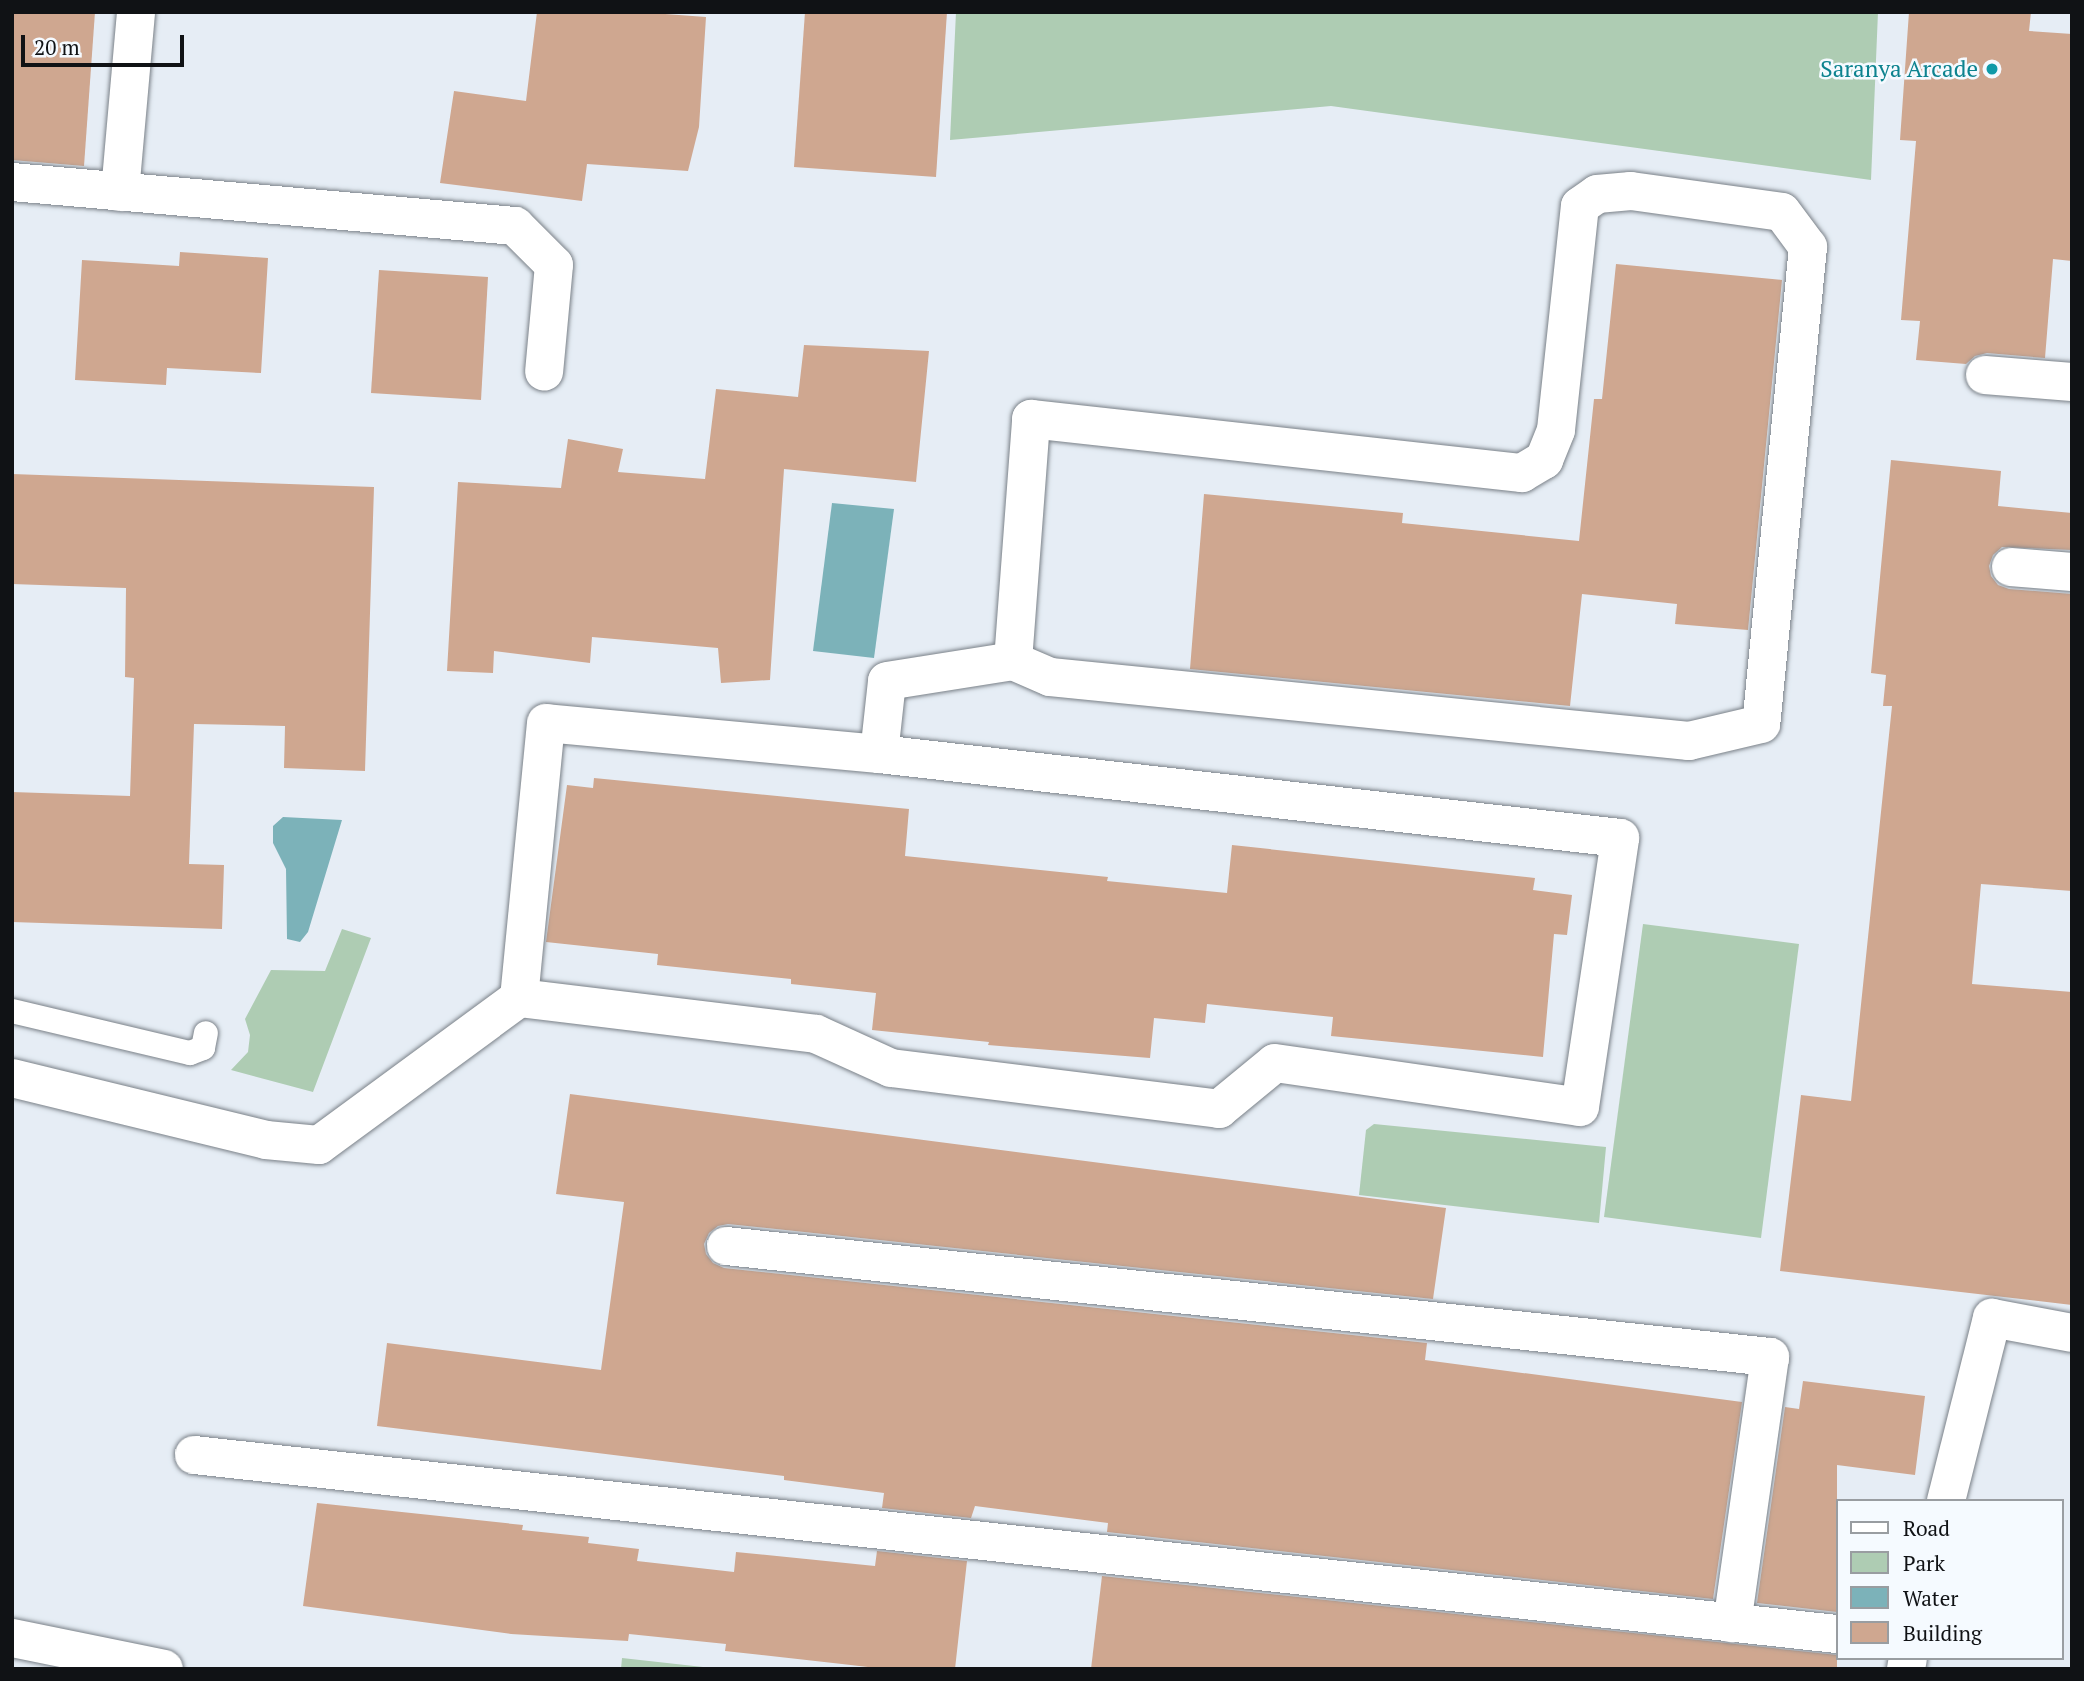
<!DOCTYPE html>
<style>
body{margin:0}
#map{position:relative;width:2084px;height:1681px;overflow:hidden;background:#e6edf5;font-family:"PT Serif",serif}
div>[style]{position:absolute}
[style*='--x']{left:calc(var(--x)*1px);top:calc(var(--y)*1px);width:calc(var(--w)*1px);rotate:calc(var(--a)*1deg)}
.green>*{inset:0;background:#aeccb3}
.water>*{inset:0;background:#7cb2b9}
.building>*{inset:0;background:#cfa790}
.roads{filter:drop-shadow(0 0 2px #7a8188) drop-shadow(0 0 2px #7a8188)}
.lane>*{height:24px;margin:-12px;padding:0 12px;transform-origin:12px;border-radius:12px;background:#fff}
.street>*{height:38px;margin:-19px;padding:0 19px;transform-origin:19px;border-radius:19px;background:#fff}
.dots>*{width:19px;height:19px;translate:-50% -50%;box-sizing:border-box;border:4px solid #f5faff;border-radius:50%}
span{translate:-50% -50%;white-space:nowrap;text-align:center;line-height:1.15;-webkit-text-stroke:5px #f5faff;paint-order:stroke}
.culture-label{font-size:23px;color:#0d838f}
.right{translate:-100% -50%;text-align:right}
.frame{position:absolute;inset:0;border:14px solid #101215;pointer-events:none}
.legend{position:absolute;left:1836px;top:1499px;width:228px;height:161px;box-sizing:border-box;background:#f5faff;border:2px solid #999da1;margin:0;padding:9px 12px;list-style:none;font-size:21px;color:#101215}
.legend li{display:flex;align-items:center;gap:14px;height:35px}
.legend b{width:35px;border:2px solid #999da1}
.scale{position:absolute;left:21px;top:35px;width:163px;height:32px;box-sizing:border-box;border:4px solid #101215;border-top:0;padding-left:9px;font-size:21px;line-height:24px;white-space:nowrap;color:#101215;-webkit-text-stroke:5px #f5faff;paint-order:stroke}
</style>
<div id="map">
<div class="green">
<div style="clip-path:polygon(956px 12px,1878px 12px,1871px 180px,1331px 106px,950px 140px)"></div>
<div style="clip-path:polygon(1643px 924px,1799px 944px,1761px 1238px,1604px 1217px)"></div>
<div style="clip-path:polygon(342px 929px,371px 938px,313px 1092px,231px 1070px,248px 1052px,250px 1035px,245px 1019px,271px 970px,325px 971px)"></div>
<div style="clip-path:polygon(1374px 1124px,1606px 1147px,1599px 1223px,1359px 1195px,1366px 1130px)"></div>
<div style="clip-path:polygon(622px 1658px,721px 1669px,621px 1669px)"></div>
</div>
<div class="water">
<div style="clip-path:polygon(832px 503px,894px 509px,874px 658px,813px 651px)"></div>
<div style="clip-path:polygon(283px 817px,342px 820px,308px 932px,300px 942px,287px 939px,286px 869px,273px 843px,273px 826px)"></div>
</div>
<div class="building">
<div style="clip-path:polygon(12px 12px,95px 12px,84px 166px,12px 160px)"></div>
<div style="clip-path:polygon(537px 12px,638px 12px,706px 17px,699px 127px,688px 171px,587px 164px,582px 201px,440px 183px,454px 91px,526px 101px)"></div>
<div style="clip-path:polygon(805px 12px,947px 12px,936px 177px,794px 167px)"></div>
<div style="clip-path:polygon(1909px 12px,2031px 12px,2029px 31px,2072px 34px,2072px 261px,2053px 259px,2045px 358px,1987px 353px,1975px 356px,1966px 364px,1916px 360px,1920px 321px,1901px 320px,1916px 141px,1900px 140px)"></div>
<div style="clip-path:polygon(180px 252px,268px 258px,261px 373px,167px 368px,166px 385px,75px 380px,82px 260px,179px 266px)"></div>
<div style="clip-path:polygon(1616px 264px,1782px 280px,1748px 630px,1675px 624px,1677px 604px,1582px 594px,1570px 706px,1190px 669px,1204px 494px,1403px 513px,1402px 523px,1579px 541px,1594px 399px,1602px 399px)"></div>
<div style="clip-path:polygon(379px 270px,488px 277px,481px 400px,371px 393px)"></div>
<div style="clip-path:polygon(804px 345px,929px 351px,916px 482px,784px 469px,770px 680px,721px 683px,718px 648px,592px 637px,590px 663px,494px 651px,493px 673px,447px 671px,458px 482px,561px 488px,568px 439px,623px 449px,618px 472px,705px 479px,716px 389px,798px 397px)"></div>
<div style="clip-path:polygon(1891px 460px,2001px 471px,1998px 506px,2072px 513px,2072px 550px,2002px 547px,1993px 555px,1989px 566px,1991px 576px,1998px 585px,2009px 589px,2072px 594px,2072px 891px,1981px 884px,1972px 984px,2072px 992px,2072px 1305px,1780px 1271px,1801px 1095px,1851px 1101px,1892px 706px,1883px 706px,1886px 675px,1871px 673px)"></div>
<div style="clip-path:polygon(12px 474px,374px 487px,365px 771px,284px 768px,285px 726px,194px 724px,189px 864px,224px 865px,222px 929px,12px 922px,12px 792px,130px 796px,134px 678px,125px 677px,126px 588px,12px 584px)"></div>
<div style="clip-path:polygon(594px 778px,909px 809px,905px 856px,1108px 877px,1107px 881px,1227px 893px,1232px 845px,1535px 878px,1533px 890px,1572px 895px,1567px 935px,1554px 934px,1543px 1057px,1331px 1036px,1333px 1017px,1207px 1004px,1205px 1023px,1154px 1018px,1150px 1058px,988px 1045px,989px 1042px,872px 1030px,876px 993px,791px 984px,791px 979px,657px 965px,658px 954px,546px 942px,567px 785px,593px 788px)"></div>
<div style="clip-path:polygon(570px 1094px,1446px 1208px,1433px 1299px,728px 1224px,718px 1226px,709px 1233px,704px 1244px,706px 1254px,713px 1263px,724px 1268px,1427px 1343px,1425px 1360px,1742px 1402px,1713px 1599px,1107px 1532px,1108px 1523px,975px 1506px,971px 1518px,882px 1508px,884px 1493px,784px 1480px,784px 1476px,377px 1426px,387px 1343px,601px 1370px,624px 1202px,556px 1194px)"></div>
<div style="clip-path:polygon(1803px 1381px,1925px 1396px,1915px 1475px,1837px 1465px,1837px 1612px,1757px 1603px,1785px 1407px,1799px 1409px)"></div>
<div style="clip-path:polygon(317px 1503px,523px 1525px,522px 1530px,589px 1537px,588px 1543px,639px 1549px,637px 1561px,734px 1572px,736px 1552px,875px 1566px,877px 1551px,967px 1561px,955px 1669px,885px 1669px,842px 1664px,725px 1651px,726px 1644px,629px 1634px,628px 1641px,511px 1634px,303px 1606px)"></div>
<div style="clip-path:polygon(1102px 1576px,1837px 1655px,1837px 1669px,1091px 1669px)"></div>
</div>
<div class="roads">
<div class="lane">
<div style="--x:12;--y:1011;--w:183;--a:13.3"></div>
<div style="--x:190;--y:1053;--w:14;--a:-21"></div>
<div style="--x:203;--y:1048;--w:15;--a:-79"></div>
</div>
<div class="street">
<div style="--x:12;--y:182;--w:505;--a:5"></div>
<div style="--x:515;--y:226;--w:55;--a:45"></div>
<div style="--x:554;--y:265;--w:107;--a:95.3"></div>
<div style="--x:1631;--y:191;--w:152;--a:7.9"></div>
<div style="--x:1782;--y:212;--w:44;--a:53.4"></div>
<div style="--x:1808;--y:247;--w:479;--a:95.6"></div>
<div style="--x:1761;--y:724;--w:74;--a:166.7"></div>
<div style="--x:1689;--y:741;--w:642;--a:-174.28"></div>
<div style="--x:1050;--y:677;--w:40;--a:-156.6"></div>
<div style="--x:1013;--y:661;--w:243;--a:-85.7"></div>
<div style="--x:1031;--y:419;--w:494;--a:6.3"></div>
<div style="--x:1522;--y:473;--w:26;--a:-31"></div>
<div style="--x:1544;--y:460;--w:32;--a:-68"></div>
<div style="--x:1556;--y:430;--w:225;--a:-83.9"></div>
<div style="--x:1580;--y:206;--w:21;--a:-35"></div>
<div style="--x:1597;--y:194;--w:34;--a:-5"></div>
<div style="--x:120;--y:192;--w:181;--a:-84.9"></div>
<div style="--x:1985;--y:375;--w:87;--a:4.6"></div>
<div style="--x:2011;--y:567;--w:61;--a:4.7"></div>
<div style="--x:879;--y:754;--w:73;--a:-83.7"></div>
<div style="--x:887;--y:681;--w:128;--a:-9"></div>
<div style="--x:12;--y:1078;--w:261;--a:13.7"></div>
<div style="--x:266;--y:1140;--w:53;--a:5.4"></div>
<div style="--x:319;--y:1145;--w:248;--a:-36.3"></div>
<div style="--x:519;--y:998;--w:299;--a:6.9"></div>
<div style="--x:816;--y:1034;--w:82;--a:24.4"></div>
<div style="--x:891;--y:1068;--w:331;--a:7.1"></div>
<div style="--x:1219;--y:1109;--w:72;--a:-39.4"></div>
<div style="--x:1275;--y:1063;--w:308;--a:8.2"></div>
<div style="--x:1580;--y:1107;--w:272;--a:-81.5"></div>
<div style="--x:1620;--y:838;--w:746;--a:-173.53"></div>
<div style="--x:879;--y:754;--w:334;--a:-174.7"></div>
<div style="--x:546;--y:723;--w:276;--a:95.6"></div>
<div style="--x:726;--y:1246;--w:1050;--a:6.07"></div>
<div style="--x:1770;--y:1357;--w:269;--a:98.1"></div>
<div style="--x:194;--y:1455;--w:1653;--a:6.22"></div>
<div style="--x:1946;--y:1501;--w:189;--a:-75.9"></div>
<div style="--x:1992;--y:1318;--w:81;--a:10.6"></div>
<div style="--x:12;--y:1638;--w:155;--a:11.5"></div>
<div style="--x:1906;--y:1669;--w:11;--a:-80"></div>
</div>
</div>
<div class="dots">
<div style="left:1992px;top:69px;background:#0f9aa8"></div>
</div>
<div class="culture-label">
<span class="right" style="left:1978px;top:69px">Saranya Arcade</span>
</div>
<div class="frame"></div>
<ul class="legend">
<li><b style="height:9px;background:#fff"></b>Road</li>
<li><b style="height:19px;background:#aeccb3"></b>Park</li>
<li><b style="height:19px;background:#7cb2b9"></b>Water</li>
<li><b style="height:19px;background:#cfa790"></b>Building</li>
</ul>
<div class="scale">20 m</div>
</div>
